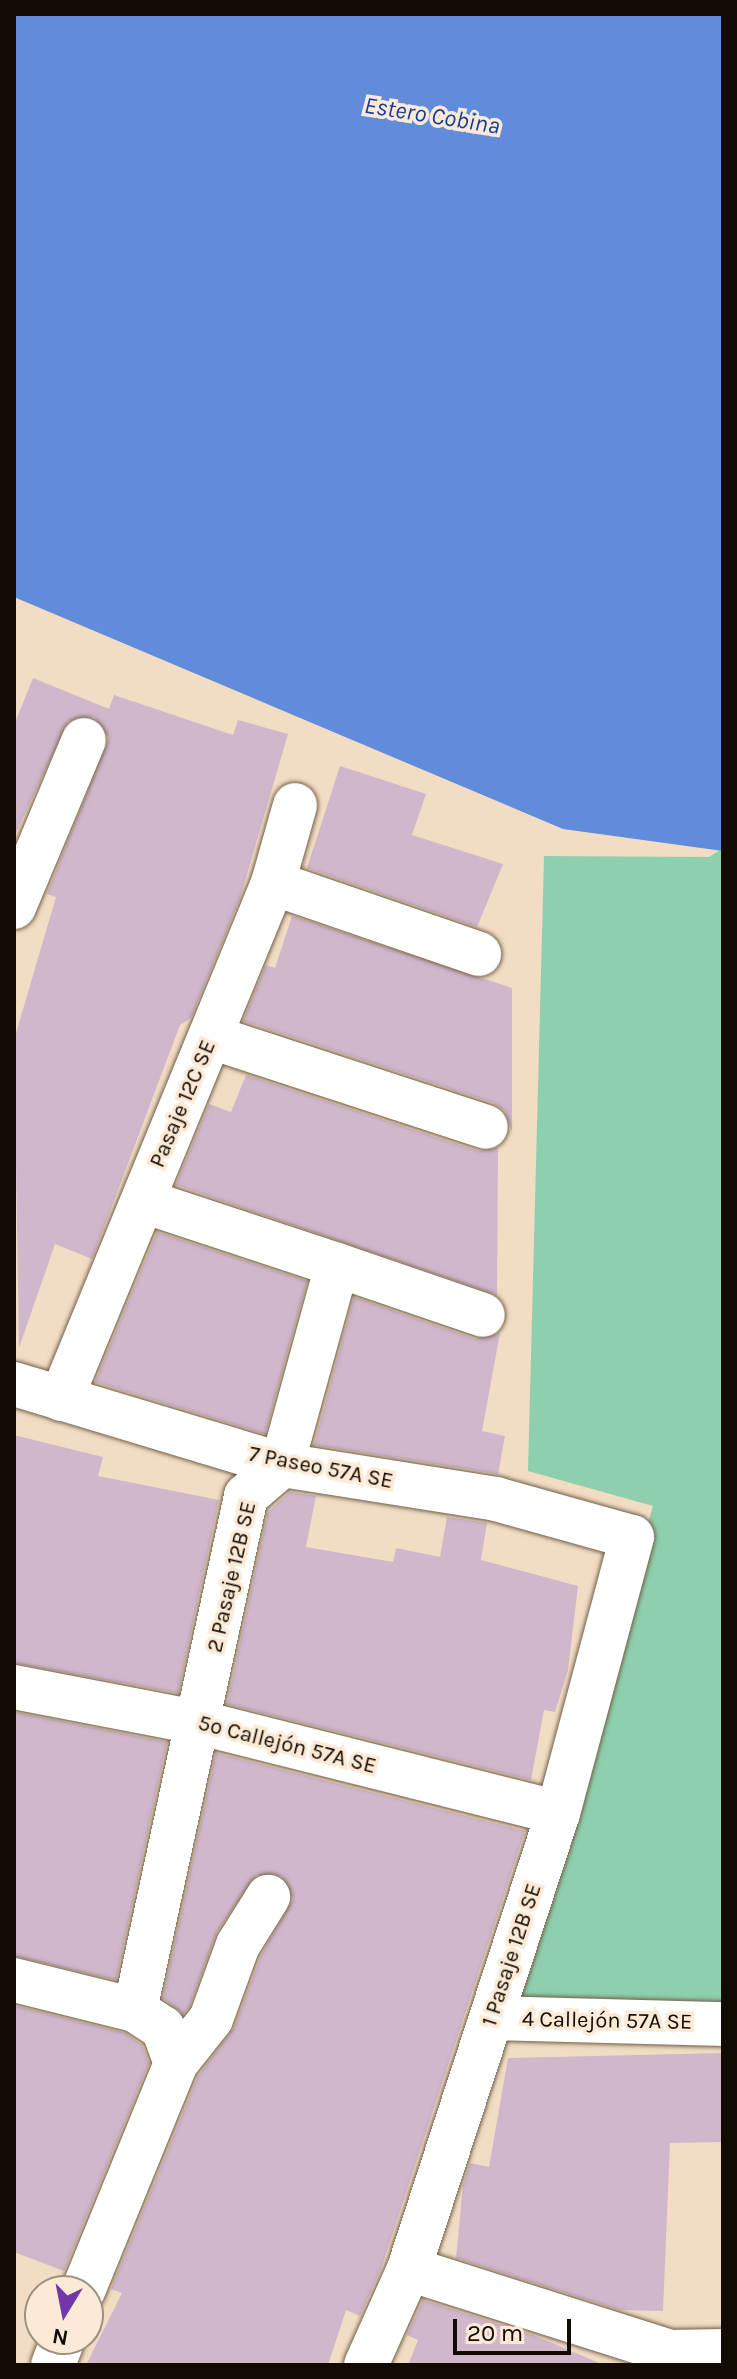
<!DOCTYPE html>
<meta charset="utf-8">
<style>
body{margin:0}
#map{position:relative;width:737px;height:2379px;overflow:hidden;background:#f2dcc3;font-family:Karla,sans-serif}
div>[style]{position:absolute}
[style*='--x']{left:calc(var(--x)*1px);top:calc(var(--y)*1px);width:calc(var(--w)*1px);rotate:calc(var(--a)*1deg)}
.green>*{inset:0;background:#8ed0ae}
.water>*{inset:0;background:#618bdb}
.building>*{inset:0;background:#d0b7cc}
.roads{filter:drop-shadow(0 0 2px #715f48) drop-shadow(0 0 2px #715f48)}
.minor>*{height:44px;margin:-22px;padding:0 22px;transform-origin:22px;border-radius:22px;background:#fff}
span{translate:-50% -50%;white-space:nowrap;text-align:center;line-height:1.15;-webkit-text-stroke:7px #fcead6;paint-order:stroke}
.street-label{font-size:22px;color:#120b04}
.water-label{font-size:24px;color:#13409d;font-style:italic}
.frame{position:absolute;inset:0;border:16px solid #120b04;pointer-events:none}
.north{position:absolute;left:24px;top:2275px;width:80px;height:80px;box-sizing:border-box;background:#fcead6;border:2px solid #9e9182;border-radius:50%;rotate:190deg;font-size:22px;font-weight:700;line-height:32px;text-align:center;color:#120b04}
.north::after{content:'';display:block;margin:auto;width:28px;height:36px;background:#7336ab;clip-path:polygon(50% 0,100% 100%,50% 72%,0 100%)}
.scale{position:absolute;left:453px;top:2319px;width:118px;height:36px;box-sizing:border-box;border:4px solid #120b04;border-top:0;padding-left:10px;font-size:24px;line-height:28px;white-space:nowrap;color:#120b04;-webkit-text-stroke:6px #fcead6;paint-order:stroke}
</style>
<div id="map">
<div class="green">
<div style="clip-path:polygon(723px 848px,723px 2012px,507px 2008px,653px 1506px,528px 1471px,544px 856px,709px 857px)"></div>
</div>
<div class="water">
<div style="clip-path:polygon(14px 14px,723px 14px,723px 851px,563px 829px,14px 597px)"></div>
</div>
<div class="building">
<div style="clip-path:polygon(33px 678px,109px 709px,114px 695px,233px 735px,238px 720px,288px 734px,240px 898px,191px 1018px,180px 1025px,92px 1259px,55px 1244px,19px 1348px,14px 1040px,56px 897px,47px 894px,109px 738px,94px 717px,68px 721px,14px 837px,14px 725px)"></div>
<div style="clip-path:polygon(340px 766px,426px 794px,412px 835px,503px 864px,477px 927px,307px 868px)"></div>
<div style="clip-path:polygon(292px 916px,512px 988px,512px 1132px,505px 1111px,494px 1103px,243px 1021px,266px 965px,275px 968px)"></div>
<div style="clip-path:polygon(246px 1075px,478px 1151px,498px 1148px,497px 1295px,176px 1185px,209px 1104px,231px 1112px)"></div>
<div style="clip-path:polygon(157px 1232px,307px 1281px,265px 1434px,95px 1382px)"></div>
<div style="clip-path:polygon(354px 1297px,475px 1339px,500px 1333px,482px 1431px,505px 1436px,498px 1474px,314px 1445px)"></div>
<div style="clip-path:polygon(14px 1435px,103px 1457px,98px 1476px,219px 1500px,178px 1693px,14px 1663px)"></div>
<div style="clip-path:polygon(290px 1492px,316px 1496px,306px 1547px,393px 1562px,396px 1548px,440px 1557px,447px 1517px,487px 1523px,481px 1560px,578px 1586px,568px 1670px,555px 1712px,544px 1710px,531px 1780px,227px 1704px,268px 1512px)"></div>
<div style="clip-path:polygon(14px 1712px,167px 1742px,116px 1980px,14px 1956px)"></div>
<div style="clip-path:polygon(216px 1753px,525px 1831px,381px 2269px,360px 2316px,346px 2310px,328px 2365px,86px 2365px,122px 2293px,111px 2289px,198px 2076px,234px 2028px,261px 1956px,293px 1899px,282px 1876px,256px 1875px,217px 1932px,189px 2007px,183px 2014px,163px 1998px)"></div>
<div style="clip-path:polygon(16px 2006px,125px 2033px,142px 2045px,149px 2063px,64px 2271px,14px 2252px)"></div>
<div style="clip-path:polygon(723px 2053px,723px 2142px,670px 2143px,663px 2311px,620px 2310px,456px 2258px,463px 2185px,470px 2163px,489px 2167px,508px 2058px)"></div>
<div style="clip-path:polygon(423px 2300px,533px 2335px,604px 2365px,408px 2365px,418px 2340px,407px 2335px)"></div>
</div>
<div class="roads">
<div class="minor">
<div style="--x:273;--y:883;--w:218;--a:19"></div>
<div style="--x:14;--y:907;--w:181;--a:-67.3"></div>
<div style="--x:211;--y:1037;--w:289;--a:18.1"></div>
<div style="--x:337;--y:1265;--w:154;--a:18.9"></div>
<div style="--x:14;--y:1384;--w:280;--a:16.8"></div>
<div style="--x:282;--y:1465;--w:217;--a:9"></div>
<div style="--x:496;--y:1499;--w:141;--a:15.6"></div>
<div style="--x:632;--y:1537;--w:286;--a:105"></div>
<div style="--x:558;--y:1813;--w:480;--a:108.1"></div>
<div style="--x:409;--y:2269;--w:105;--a:114.1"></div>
<div style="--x:61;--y:1399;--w:558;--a:-67.66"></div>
<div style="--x:273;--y:883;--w:81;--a:-74.2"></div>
<div style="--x:14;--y:1687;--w:190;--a:10.9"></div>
<div style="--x:201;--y:1723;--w:368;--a:14.1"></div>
<div style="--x:14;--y:1980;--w:125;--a:13.9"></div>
<div style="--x:135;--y:2010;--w:33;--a:33"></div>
<div style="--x:163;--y:2028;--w:37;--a:70"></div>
<div style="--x:135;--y:2010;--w:526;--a:-77.81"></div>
<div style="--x:246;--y:1496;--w:48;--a:-40.7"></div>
<div style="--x:282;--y:1465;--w:207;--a:-74.6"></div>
<div style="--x:337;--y:1265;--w:204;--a:-161.7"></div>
<div style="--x:492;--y:2018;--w:231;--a:1.5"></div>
<div style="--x:409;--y:2269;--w:274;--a:17.6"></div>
<div style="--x:670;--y:2352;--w:53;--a:-1.1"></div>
<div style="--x:83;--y:2291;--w:246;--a:-67.8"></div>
<div style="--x:176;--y:2063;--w:56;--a:-51.5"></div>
<div style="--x:211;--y:2019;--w:79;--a:-70"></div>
<div style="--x:238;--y:1945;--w:57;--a:-58"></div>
<div style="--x:53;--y:2365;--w:28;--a:-69"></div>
</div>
</div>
<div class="street-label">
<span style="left:183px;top:1104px;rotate:-67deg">Pasaje 12C SE</span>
<span style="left:321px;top:1468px;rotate:11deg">7 Paseo 57A SE</span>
<span style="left:232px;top:1577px;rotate:-77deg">2 Pasaje 12B SE</span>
<span style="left:287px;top:1745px;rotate:14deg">5º Callejón 57A SE</span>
<span style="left:512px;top:1955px;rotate:-72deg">1 Pasaje 12B SE</span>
<span style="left:607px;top:2021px;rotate:1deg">4 Callejón 57A SE</span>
</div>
<div class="water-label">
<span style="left:432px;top:116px;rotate:9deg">Estero Cobina</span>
</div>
<div class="frame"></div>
<div class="north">N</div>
<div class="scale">20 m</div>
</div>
